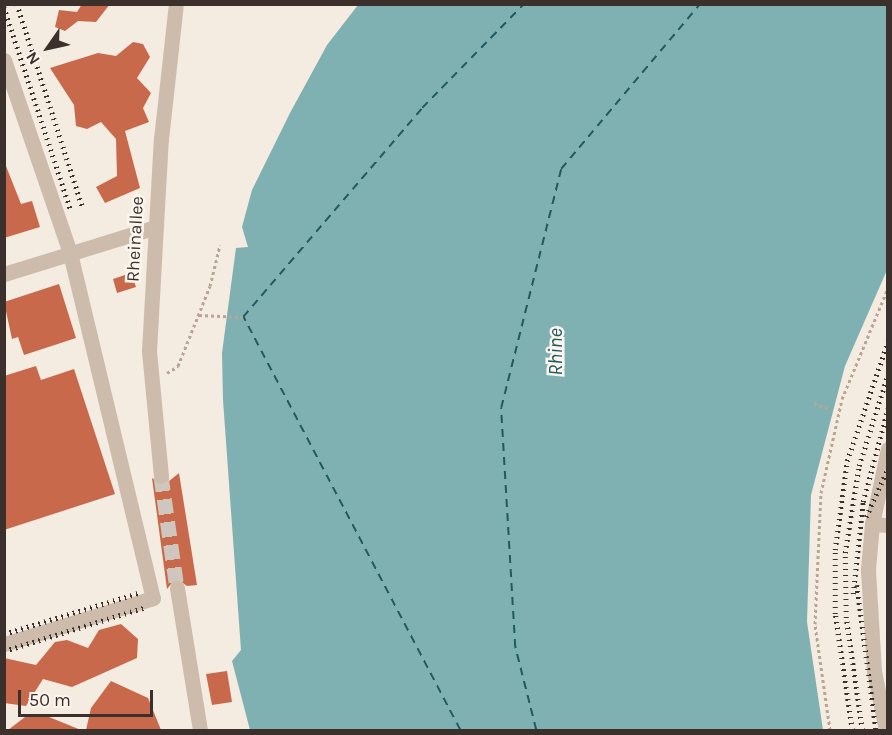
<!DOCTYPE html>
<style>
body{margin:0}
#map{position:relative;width:892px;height:735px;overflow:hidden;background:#f4ebe1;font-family:Karla,sans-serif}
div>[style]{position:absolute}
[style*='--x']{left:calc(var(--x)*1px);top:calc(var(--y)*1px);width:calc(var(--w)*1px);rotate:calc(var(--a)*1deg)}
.water>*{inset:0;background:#7fb0b2}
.ferry>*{height:1.5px;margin-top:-0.75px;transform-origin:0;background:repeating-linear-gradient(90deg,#1f5a5e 0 8px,transparent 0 14px)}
.building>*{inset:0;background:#c8694b}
.minor-tunnel>*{height:15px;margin-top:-7.5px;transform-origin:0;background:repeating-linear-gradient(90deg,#cfc6bd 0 15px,transparent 0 23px)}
.path>*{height:3px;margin-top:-1.5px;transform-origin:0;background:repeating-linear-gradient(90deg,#b9a596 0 3px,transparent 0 6px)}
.minor>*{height:15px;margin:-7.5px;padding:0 7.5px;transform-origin:7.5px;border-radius:7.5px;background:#cdbbac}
.rail>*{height:4.5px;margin-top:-2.25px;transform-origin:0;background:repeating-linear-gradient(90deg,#3b302b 0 1.5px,transparent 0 6px)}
span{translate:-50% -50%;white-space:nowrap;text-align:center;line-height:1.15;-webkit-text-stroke:5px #fbf5ee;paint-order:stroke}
.street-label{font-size:18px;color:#3b302b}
.water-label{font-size:20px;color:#1f5a5e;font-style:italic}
.frame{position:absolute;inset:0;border:6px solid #3b302b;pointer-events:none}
.north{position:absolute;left:18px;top:18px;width:60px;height:60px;-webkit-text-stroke:4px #fbf5ee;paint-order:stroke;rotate:236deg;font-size:16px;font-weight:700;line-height:24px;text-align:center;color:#3b302b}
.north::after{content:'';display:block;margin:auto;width:21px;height:27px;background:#3b302b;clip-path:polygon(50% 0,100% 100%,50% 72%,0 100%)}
.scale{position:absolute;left:18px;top:690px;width:135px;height:27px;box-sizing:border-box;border:3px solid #3b302b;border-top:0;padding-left:8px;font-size:18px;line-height:21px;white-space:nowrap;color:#3b302b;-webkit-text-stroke:4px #fbf5ee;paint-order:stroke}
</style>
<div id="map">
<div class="water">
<div style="clip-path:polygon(358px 5px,887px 5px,887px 270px,845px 366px,811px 495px,807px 622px,823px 730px,250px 730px,232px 661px,241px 650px,223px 400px,222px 353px,236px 248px,248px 247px,242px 227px,252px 190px,290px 113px,327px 45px)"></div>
</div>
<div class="ferry">
<div style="--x:460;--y:730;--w:467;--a:-117.7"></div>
<div style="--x:243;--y:317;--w:275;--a:-49.4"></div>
<div style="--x:422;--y:108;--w:146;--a:-45.6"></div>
<div style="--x:536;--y:730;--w:86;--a:-104.2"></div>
<div style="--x:515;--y:647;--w:239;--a:-93.4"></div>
<div style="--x:501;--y:408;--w:246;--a:-75.9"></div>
<div style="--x:561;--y:169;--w:216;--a:-49.9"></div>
</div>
<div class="building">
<div style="clip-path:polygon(82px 4px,110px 4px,96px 22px,78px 21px,65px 31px,55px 27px,59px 10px,77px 12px)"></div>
<div style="clip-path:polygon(133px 42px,143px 44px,150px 57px,137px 78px,151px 93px,143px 108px,149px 122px,125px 131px,140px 188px,105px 203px,96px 187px,117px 176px,116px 139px,101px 122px,87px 129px,76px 126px,74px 105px,50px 68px,98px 53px,116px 56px)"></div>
<div style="clip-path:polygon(4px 161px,21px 204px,32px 201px,40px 227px,4px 238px)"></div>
<div style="clip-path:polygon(131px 273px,136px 287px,117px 293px,113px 279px)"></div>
<div style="clip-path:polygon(59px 284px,76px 338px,24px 355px,18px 337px,12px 339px,4px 302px)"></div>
<div style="clip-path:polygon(36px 366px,41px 380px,74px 369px,115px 494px,4px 530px,4px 376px)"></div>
<div style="clip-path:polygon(179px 473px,197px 585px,187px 586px,176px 578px,167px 589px,152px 478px,163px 486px)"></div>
<div style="clip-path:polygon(121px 624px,138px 639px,137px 658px,72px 687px,43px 679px,26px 706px,4px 703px,4px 658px,36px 665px,55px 642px,67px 640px,88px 648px,99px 630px)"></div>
<div style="clip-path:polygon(227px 671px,232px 702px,212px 705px,206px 674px)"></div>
<div style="clip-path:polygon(111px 681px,148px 698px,161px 730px,86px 730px,91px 708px)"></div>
<div style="clip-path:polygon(29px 714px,49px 717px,81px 730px,8px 730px)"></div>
</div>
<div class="minor-tunnel">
<div style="--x:161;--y:476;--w:113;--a:81.9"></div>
</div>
<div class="path">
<div style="--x:199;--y:315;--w:44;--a:2.6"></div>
<div style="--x:167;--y:373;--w:13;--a:-32"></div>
<div style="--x:178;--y:366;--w:86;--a:-68.2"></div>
<div style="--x:210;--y:286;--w:42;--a:-76.3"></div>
<div style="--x:814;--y:403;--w:17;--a:21"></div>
<div style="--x:830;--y:730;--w:107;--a:-98.1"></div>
<div style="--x:815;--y:624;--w:131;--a:-87.4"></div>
<div style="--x:821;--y:493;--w:96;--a:-77.4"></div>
<div style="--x:842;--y:399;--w:120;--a:-67.5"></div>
</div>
<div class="minor">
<div style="--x:4;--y:60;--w:204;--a:71.1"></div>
<div style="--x:70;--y:253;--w:355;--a:76.5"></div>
<div style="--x:153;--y:598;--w:156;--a:162.8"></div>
<div style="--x:4;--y:274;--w:159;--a:-17.2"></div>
<div style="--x:161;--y:476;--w:126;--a:-95.5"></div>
<div style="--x:149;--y:351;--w:212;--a:-86.8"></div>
<div style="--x:161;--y:139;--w:136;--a:-83.7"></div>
<div style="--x:872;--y:524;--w:77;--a:-78"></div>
<div style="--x:177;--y:588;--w:144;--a:80.8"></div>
<div style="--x:886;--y:730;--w:60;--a:-101.5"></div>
<div style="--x:874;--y:671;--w:102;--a:-93.4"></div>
<div style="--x:868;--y:569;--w:45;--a:-84.9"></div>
<div style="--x:872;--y:524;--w:16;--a:4"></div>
</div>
<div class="rail">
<div style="--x:17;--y:4;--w:214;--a:72.1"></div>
<div style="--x:4;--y:7;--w:215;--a:71.8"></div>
<div style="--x:866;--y:517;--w:54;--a:-65.8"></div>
<div style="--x:857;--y:585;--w:146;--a:82.5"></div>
<div style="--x:853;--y:594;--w:93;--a:-83.8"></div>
<div style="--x:863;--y:502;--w:97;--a:-75.1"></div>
<div style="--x:4;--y:634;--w:140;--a:-17"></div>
<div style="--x:4;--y:651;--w:149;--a:-17.2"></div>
<div style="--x:852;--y:730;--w:117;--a:-98.3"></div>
<div style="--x:835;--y:614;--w:64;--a:-90"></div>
<div style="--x:835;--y:550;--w:90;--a:-82.3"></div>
<div style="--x:847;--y:461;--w:127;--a:-71.1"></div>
<div style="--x:862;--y:730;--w:113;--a:-98.1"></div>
<div style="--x:846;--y:618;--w:65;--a:-90.9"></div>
<div style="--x:845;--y:553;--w:88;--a:-80.9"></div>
<div style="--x:859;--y:466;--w:96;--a:-72.5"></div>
</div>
<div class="street-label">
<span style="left:135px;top:239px;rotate:-87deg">Rheinallee</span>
</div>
<div class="water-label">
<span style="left:555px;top:352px;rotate:-90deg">Rhine</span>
</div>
<div class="frame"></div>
<div class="north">N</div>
<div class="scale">50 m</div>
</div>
